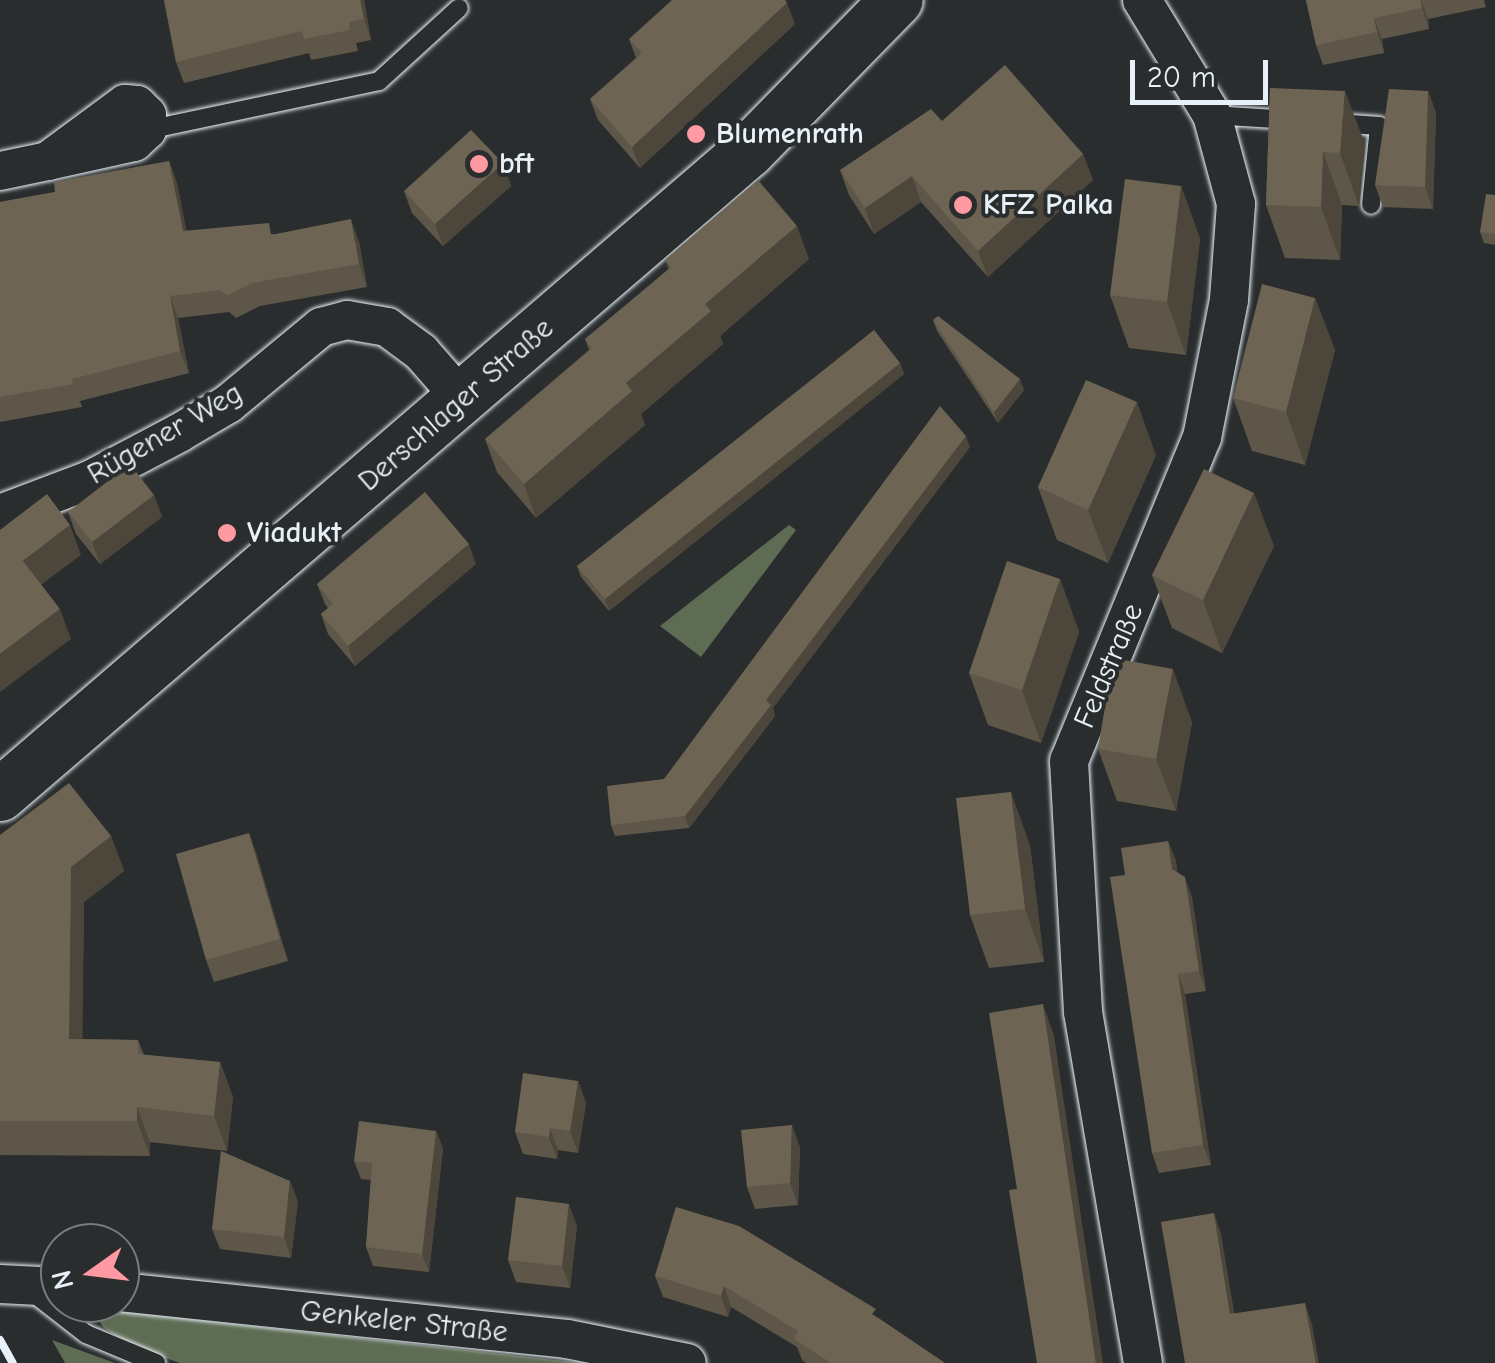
<!DOCTYPE html>
<meta charset="utf-8">
<style>
body{margin:0}
#map{position:relative;width:1495px;height:1363px;overflow:hidden;background:#2a2d2e;font-family:"Comic Neue",sans-serif}
div>[style]{position:absolute}
[style*='--x']{left:calc(var(--x)*1px);top:calc(var(--y)*1px);width:calc(var(--w)*1px);rotate:calc(var(--a)*1deg)}
.green>*{inset:0;background:#5e6c54}
.roads{filter:drop-shadow(0 0 2px #e8f1f8) drop-shadow(0 0 2px #e8f1f8)}
.service>*{height:18px;margin:-9px;padding:0 9px;transform-origin:9px;border-radius:9px;background:#2a2d2e}
.minor>*{height:38px;margin:-19px;padding:0 19px;transform-origin:19px;border-radius:19px;background:#2a2d2e}
.secondary>*{height:52px;margin:-26px;padding:0 26px;transform-origin:26px;border-radius:26px;background:#2a2d2e}
.rail>*{height:8px;margin:-4px;padding:0 4px;transform-origin:4px;border-radius:4px;background:#e8f1f8}
.wall>*{inset:0;background:#5e5648}
.shaded-wall>*{inset:0;background:#4c463b}
.building>*{inset:0;background:#6d6454}
.dots>*{width:28px;height:28px;translate:-50% -50%;box-sizing:border-box;border:5px solid #2a2d2e;border-radius:50%}
span{translate:-50% -50%;white-space:nowrap;text-align:center;line-height:1.15;-webkit-text-stroke:8px #2a2d2e;paint-order:stroke}
.poi-label{font-size:30px;color:#e8f1f8;font-weight:700}
.left{translate:0 -50%;text-align:left}
.street-label{font-size:30px;color:#e8f1f8}
.north{position:absolute;left:40px;top:1223px;width:100px;height:100px;box-sizing:border-box;background:#2a2d2e;border:2px solid #767b7f;border-radius:50%;rotate:256deg;font-size:28px;font-weight:700;line-height:40px;text-align:center;color:#e8f1f8}
.north::after{content:'';display:block;margin:auto;width:35px;height:45px;background:#ff9aa2;clip-path:polygon(50% 0,100% 100%,50% 72%,0 100%)}
.scale{position:absolute;left:1130px;top:60px;width:138px;height:45px;box-sizing:border-box;border:5px solid #e8f1f8;border-top:0;padding-left:12px;font-size:30px;line-height:35px;white-space:nowrap;color:#e8f1f8;-webkit-text-stroke:8px #2a2d2e;paint-order:stroke}
</style>
<div id="map">
<div class="green">
<div style="clip-path:polygon(789px 525px,796px 530px,701px 657px,660px 626px)"></div>
<div style="clip-path:polygon(91px 1308px,581px 1363px,180px 1363px,131px 1346px,103px 1327px)"></div>
<div style="clip-path:polygon(52px 1340px,115px 1363px,65px 1363px)"></div>
</div>
<div class="roads">
<div class="service">
<div style="--x:1212;--y:115;--w:79;--a:3.6"></div>
<div style="--x:1337;--y:123;--w:42;--a:4.1"></div>
<div style="--x:1379;--y:126;--w:79;--a:95.8"></div>
<div style="--x:147;--y:130;--w:237;--a:-11.9"></div>
<div style="--x:379;--y:81;--w:108;--a:-42.4"></div>
<div style="--x:32;--y:1292;--w:68;--a:37.9"></div>
<div style="--x:86;--y:1334;--w:76;--a:22.5"></div>
</div>
<div class="minor">
<div style="--x:1142;--y:0;--w:135;--a:58.7"></div>
<div style="--x:1212;--y:115;--w:92;--a:74.9"></div>
<div style="--x:1236;--y:204;--w:96;--a:94.2"></div>
<div style="--x:1229;--y:300;--w:140;--a:101.1"></div>
<div style="--x:1202;--y:437;--w:350;--a:112.3"></div>
<div style="--x:1069;--y:761;--w:251;--a:86.8"></div>
<div style="--x:1083;--y:1012;--w:356;--a:80.3"></div>
<div style="--x:0;--y:171;--w:49;--a:-11.8"></div>
<div style="--x:48;--y:161;--w:88;--a:-12.5"></div>
<div style="--x:134;--y:142;--w:18;--a:-43"></div>
<div style="--x:147;--y:130;--w:15;--a:-90"></div>
<div style="--x:147;--y:115;--w:14;--a:-135"></div>
<div style="--x:137;--y:105;--w:12;--a:-175"></div>
<div style="--x:125;--y:104;--w:96;--a:143.5"></div>
<div style="--x:0;--y:514;--w:96;--a:-20.7"></div>
<div style="--x:90;--y:480;--w:101;--a:-27.8"></div>
<div style="--x:179;--y:433;--w:57;--a:-30.6"></div>
<div style="--x:228;--y:404;--w:121;--a:-39.6"></div>
<div style="--x:321;--y:327;--w:27;--a:-15"></div>
<div style="--x:347;--y:320;--w:41;--a:9.9"></div>
<div style="--x:387;--y:327;--w:42;--a:36.3"></div>
<div style="--x:421;--y:352;--w:64;--a:48.8"></div>
<div style="--x:0;--y:1284;--w:60;--a:2.9"></div>
<div style="--x:120;--y:1292;--w:449;--a:6"></div>
<div style="--x:567;--y:1339;--w:122;--a:11.3"></div>
</div>
<div class="secondary">
<div style="--x:0;--y:795;--w:988;--a:-40.69"></div>
<div style="--x:749;--y:151;--w:211;--a:-45.6"></div>
</div>
</div>
<div class="rail">
<div style="--x:0;--y:1340;--w:26;--a:61"></div>
</div>
<div class="wall">
<div style="clip-path:polygon(164px 0,364px 0,371px 40px,356px 43px,358px 51px,311px 60px,309px 53px,184px 83px,176px 62px)"></div>
<div style="clip-path:polygon(1306px 0,1484px 0,1486px 7px,1428px 19px,1429px 29px,1382px 39px,1384px 53px,1323px 65px,1316px 45px)"></div>
<div style="clip-path:polygon(795px 24px,640px 168px,598px 120px,590px 99px,636px 58px,629px 39px)"></div>
<div style="clip-path:polygon(1270px 88px,1365px 144px,1359px 206px,1342px 205px,1340px 260px,1285px 258px,1266px 205px)"></div>
<div style="clip-path:polygon(1428px 91px,1436px 113px,1433px 209px,1383px 207px,1375px 185px)"></div>
<div style="clip-path:polygon(942px 121px,1083px 154px,1093px 180px,988px 277px,921px 202px,874px 234px,849px 195px,840px 170px)"></div>
<div style="clip-path:polygon(169px 161px,177px 183px,186px 231px,273px 234px,359px 242px,367px 287px,260px 306px,236px 318px,229px 312px,178px 318px,189px 373px,80px 401px,82px 407px,0 422px,0 202px,55px 192px)"></div>
<div style="clip-path:polygon(503px 163px,511px 186px,443px 246px,412px 213px,404px 191px)"></div>
<div style="clip-path:polygon(1181px 186px,1200px 239px,1186px 355px,1129px 348px,1110px 295px)"></div>
<div style="clip-path:polygon(1495px 195px,1495px 245px,1484px 243px,1480px 232px)"></div>
<div style="clip-path:polygon(809px 259px,720px 336px,723px 344px,641px 414px,645px 425px,536px 518px,497px 472px,485px 439px,589px 350px,585px 339px,669px 270px,665px 260px)"></div>
<div style="clip-path:polygon(1315px 298px,1335px 350px,1305px 465px,1252px 451px,1233px 398px)"></div>
<div style="clip-path:polygon(933px 320px,1024px 390px,998px 423px,937px 331px)"></div>
<div style="clip-path:polygon(900px 363px,904px 374px,609px 611px,581px 577px,577px 566px)"></div>
<div style="clip-path:polygon(970px 447px,773px 708px,775px 716px,689px 828px,615px 836px,611px 825px,664px 779px)"></div>
<div style="clip-path:polygon(1156px 455px,1108px 563px,1057px 540px,1038px 487px)"></div>
<div style="clip-path:polygon(154px 495px,162px 517px,100px 564px,76px 534px,68px 512px)"></div>
<div style="clip-path:polygon(1274px 546px,1222px 653px,1172px 628px,1152px 575px)"></div>
<div style="clip-path:polygon(476px 564px,355px 666px,328px 634px,321px 614px,328px 608px,325px 604px,317px 584px)"></div>
<div style="clip-path:polygon(1060px 579px,1079px 632px,1041px 743px,988px 725px,969px 673px)"></div>
<div style="clip-path:polygon(1192px 722px,1176px 811px,1117px 801px,1098px 749px)"></div>
<div style="clip-path:polygon(249px 833px,288px 961px,214px 982px,206px 960px)"></div>
<div style="clip-path:polygon(0 835px,111px 836px,124px 871px,84px 902px,82px 1039px,138px 1040px,144px 1055px,220px 1062px,233px 1097px,227px 1151px,150px 1142px,150px 1156px,0 1155px)"></div>
<div style="clip-path:polygon(1168px 841px,1176px 861px,1177px 872px,1192px 897px,1206px 991px,1185px 994px,1211px 1165px,1159px 1173px,1152px 1153px,1125px 875px)"></div>
<div style="clip-path:polygon(1030px 845px,1044px 962px,989px 968px,970px 915px)"></div>
<div style="clip-path:polygon(578px 1081px,586px 1103px,578px 1153px,558px 1150px,557px 1159px,523px 1154px,515px 1132px)"></div>
<div style="clip-path:polygon(436px 1131px,443px 1149px,429px 1272px,373px 1266px,366px 1247px,371px 1180px,361px 1179px,354px 1161px)"></div>
<div style="clip-path:polygon(800px 1147px,798px 1205px,755px 1209px,747px 1187px)"></div>
<div style="clip-path:polygon(298px 1201px,291px 1258px,220px 1249px,212px 1229px)"></div>
<div style="clip-path:polygon(676px 1207px,880px 1319px,945px 1363px,806px 1363px,802px 1360px,797px 1347px,731px 1307px,728px 1317px,663px 1297px,655px 1276px)"></div>
<div style="clip-path:polygon(577px 1226px,570px 1288px,516px 1282px,508px 1260px)"></div>
</div>
<div class="shaded-wall">
<div style="clip-path:polygon(360px 0,364px 0,371px 40px,364px 19px)"></div>
<div style="clip-path:polygon(1421px 0,1428px 19px,1429px 29px,1422px 8px)"></div>
<div style="clip-path:polygon(787px 3px,795px 24px,640px 168px,632px 147px)"></div>
<div style="clip-path:polygon(1374px 18px,1382px 39px,1384px 53px,1377px 32px)"></div>
<div style="clip-path:polygon(1345px 91px,1365px 144px,1359px 206px,1340px 153px)"></div>
<div style="clip-path:polygon(1428px 91px,1436px 113px,1433px 209px,1425px 187px)"></div>
<div style="clip-path:polygon(1323px 152px,1342px 205px,1340px 260px,1321px 207px)"></div>
<div style="clip-path:polygon(1083px 154px,1093px 180px,988px 277px,978px 251px)"></div>
<div style="clip-path:polygon(169px 161px,177px 183px,191px 254px,183px 231px)"></div>
<div style="clip-path:polygon(503px 163px,511px 186px,443px 246px,435px 224px)"></div>
<div style="clip-path:polygon(912px 176px,921px 202px,874px 234px,865px 208px)"></div>
<div style="clip-path:polygon(1181px 186px,1200px 239px,1186px 355px,1167px 302px)"></div>
<div style="clip-path:polygon(351px 219px,359px 242px,367px 287px,359px 264px)"></div>
<div style="clip-path:polygon(797px 226px,809px 259px,720px 336px,723px 344px,641px 414px,645px 425px,536px 518px,524px 484px,705px 304px)"></div>
<div style="clip-path:polygon(170px 296px,178px 318px,189px 373px,180px 351px)"></div>
<div style="clip-path:polygon(1315px 298px,1335px 350px,1305px 465px,1286px 412px)"></div>
<div style="clip-path:polygon(900px 363px,904px 374px,609px 611px,605px 599px)"></div>
<div style="clip-path:polygon(1020px 379px,1024px 390px,998px 423px,994px 412px)"></div>
<div style="clip-path:polygon(1137px 402px,1156px 455px,1108px 563px,1088px 510px)"></div>
<div style="clip-path:polygon(966px 436px,970px 447px,773px 708px,775px 716px,689px 828px,685px 816px,766px 700px)"></div>
<div style="clip-path:polygon(1254px 493px,1274px 546px,1222px 653px,1203px 600px)"></div>
<div style="clip-path:polygon(154px 495px,162px 517px,100px 564px,92px 542px)"></div>
<div style="clip-path:polygon(70px 525px,81px 555px,34px 590px,23px 561px)"></div>
<div style="clip-path:polygon(469px 544px,476px 564px,355px 666px,348px 646px)"></div>
<div style="clip-path:polygon(1060px 579px,1079px 632px,1041px 743px,1022px 690px)"></div>
<div style="clip-path:polygon(60px 609px,71px 639px,0 692px,0 654px)"></div>
<div style="clip-path:polygon(1173px 669px,1192px 722px,1176px 811px,1156px 759px)"></div>
<div style="clip-path:polygon(1011px 792px,1030px 845px,1044px 962px,1025px 909px)"></div>
<div style="clip-path:polygon(249px 833px,257px 855px,288px 961px,280px 939px)"></div>
<div style="clip-path:polygon(111px 836px,124px 871px,84px 902px,82px 1074px,69px 1039px,71px 867px)"></div>
<div style="clip-path:polygon(1168px 841px,1176px 861px,1179px 889px,1172px 869px)"></div>
<div style="clip-path:polygon(1185px 877px,1192px 897px,1206px 991px,1199px 971px)"></div>
<div style="clip-path:polygon(1178px 974px,1185px 994px,1211px 1165px,1203px 1145px)"></div>
<div style="clip-path:polygon(1043px 1004px,1054px 1036px,1103px 1363px,1096px 1363px)"></div>
<div style="clip-path:polygon(220px 1062px,233px 1097px,227px 1151px,214px 1116px)"></div>
<div style="clip-path:polygon(578px 1081px,586px 1103px,578px 1153px,570px 1131px)"></div>
<div style="clip-path:polygon(137px 1107px,150px 1142px,150px 1156px,137px 1121px)"></div>
<div style="clip-path:polygon(792px 1125px,800px 1147px,798px 1205px,790px 1183px)"></div>
<div style="clip-path:polygon(550px 1128px,558px 1150px,557px 1159px,549px 1137px)"></div>
<div style="clip-path:polygon(436px 1131px,443px 1149px,429px 1272px,422px 1254px)"></div>
<div style="clip-path:polygon(290px 1181px,298px 1201px,291px 1258px,284px 1237px)"></div>
<div style="clip-path:polygon(569px 1204px,577px 1226px,570px 1288px,562px 1266px)"></div>
<div style="clip-path:polygon(1214px 1213px,1221px 1234px,1238px 1335px,1230px 1314px)"></div>
<div style="clip-path:polygon(724px 1286px,731px 1307px,728px 1317px,721px 1296px)"></div>
<div style="clip-path:polygon(1305px 1303px,1312px 1324px,1319px 1363px,1316px 1363px)"></div>
</div>
<div class="building">
<div style="clip-path:polygon(164px 0,360px 0,364px 19px,349px 22px,350px 30px,304px 39px,302px 31px,176px 62px)"></div>
<div style="clip-path:polygon(672px 0,785px 0,787px 3px,632px 147px,590px 99px,642px 53px,629px 39px)"></div>
<div style="clip-path:polygon(1306px 0,1420px 0,1422px 8px,1374px 18px,1377px 32px,1316px 45px)"></div>
<div style="clip-path:polygon(1005px 65px,1083px 154px,978px 251px,912px 176px,865px 208px,840px 170px,931px 109px,942px 121px)"></div>
<div style="clip-path:polygon(1270px 88px,1345px 91px,1340px 153px,1323px 152px,1321px 207px,1266px 205px)"></div>
<div style="clip-path:polygon(1389px 89px,1428px 91px,1425px 187px,1375px 185px)"></div>
<div style="clip-path:polygon(471px 130px,503px 163px,435px 224px,404px 191px)"></div>
<div style="clip-path:polygon(169px 161px,183px 231px,269px 223px,271px 235px,351px 219px,359px 264px,252px 283px,228px 295px,220px 290px,170px 296px,180px 351px,72px 379px,73px 384px,0 397px,0 202px,55px 192px,54px 182px)"></div>
<div style="clip-path:polygon(1125px 179px,1181px 186px,1167px 302px,1110px 295px)"></div>
<div style="clip-path:polygon(758px 180px,797px 226px,705px 304px,711px 311px,626px 383px,632px 391px,524px 484px,485px 439px,592px 348px,585px 339px,671px 267px,665px 260px)"></div>
<div style="clip-path:polygon(1486px 194px,1495px 195px,1495px 234px,1480px 232px)"></div>
<div style="clip-path:polygon(1262px 284px,1315px 298px,1286px 412px,1233px 398px)"></div>
<div style="clip-path:polygon(938px 316px,1020px 379px,994px 412px,933px 320px)"></div>
<div style="clip-path:polygon(874px 330px,900px 363px,605px 599px,577px 566px)"></div>
<div style="clip-path:polygon(1086px 380px,1137px 402px,1088px 510px,1038px 487px)"></div>
<div style="clip-path:polygon(940px 406px,966px 436px,766px 700px,771px 705px,685px 816px,611px 825px,607px 786px,664px 779px)"></div>
<div style="clip-path:polygon(130px 464px,154px 495px,92px 542px,68px 512px)"></div>
<div style="clip-path:polygon(1204px 469px,1254px 493px,1203px 600px,1152px 575px)"></div>
<div style="clip-path:polygon(425px 492px,469px 544px,348px 646px,321px 614px,333px 604px,317px 584px)"></div>
<div style="clip-path:polygon(47px 494px,70px 525px,23px 561px,60px 609px,0 654px,0 530px)"></div>
<div style="clip-path:polygon(1007px 561px,1060px 579px,1022px 690px,969px 673px)"></div>
<div style="clip-path:polygon(1113px 658px,1173px 669px,1156px 759px,1098px 749px)"></div>
<div style="clip-path:polygon(69px 783px,111px 836px,71px 867px,69px 1039px,138px 1040px,138px 1054px,220px 1062px,214px 1116px,137px 1107px,137px 1121px,0 1121px,0 835px)"></div>
<div style="clip-path:polygon(1011px 792px,1025px 909px,970px 915px,956px 798px)"></div>
<div style="clip-path:polygon(249px 833px,280px 939px,206px 960px,176px 854px)"></div>
<div style="clip-path:polygon(1168px 841px,1172px 869px,1185px 877px,1199px 971px,1178px 974px,1203px 1145px,1152px 1153px,1110px 877px,1125px 875px,1121px 848px)"></div>
<div style="clip-path:polygon(1043px 1004px,1096px 1363px,1037px 1363px,1009px 1190px,1017px 1189px,989px 1013px)"></div>
<div style="clip-path:polygon(523px 1073px,578px 1081px,570px 1131px,550px 1128px,549px 1137px,515px 1132px)"></div>
<div style="clip-path:polygon(359px 1121px,436px 1131px,422px 1254px,366px 1247px,372px 1163px,354px 1161px)"></div>
<div style="clip-path:polygon(792px 1125px,790px 1183px,747px 1187px,741px 1130px)"></div>
<div style="clip-path:polygon(221px 1151px,290px 1181px,284px 1237px,212px 1229px)"></div>
<div style="clip-path:polygon(516px 1197px,569px 1204px,562px 1266px,508px 1260px)"></div>
<div style="clip-path:polygon(676px 1207px,739px 1226px,876px 1309px,872px 1314px,945px 1363px,831px 1363px,794px 1339px,798px 1331px,724px 1286px,721px 1296px,655px 1276px)"></div>
<div style="clip-path:polygon(1214px 1213px,1230px 1314px,1305px 1303px,1316px 1363px,1185px 1363px,1161px 1222px)"></div>
</div>
<div class="dots">
<div style="left:696px;top:134px;background:#ff9aa2"></div>
<div style="left:479px;top:164px;background:#ff9aa2"></div>
<div style="left:963px;top:205px;background:#ff9aa2"></div>
<div style="left:227px;top:533px;background:#ff9aa2"></div>
</div>
<div class="poi-label">
<span class="left" style="left:716px;top:134px">Blumenrath</span>
<span class="left" style="left:499px;top:164px">bft</span>
<span class="left" style="left:983px;top:205px">KFZ Palka</span>
<span class="left" style="left:247px;top:533px">Viadukt</span>
</div>
<div class="street-label">
<span style="left:456px;top:405px;rotate:-41deg">Derschlager Straße</span>
<span style="left:165px;top:434px;rotate:-30deg">Rügener Weg</span>
<span style="left:1109px;top:666px;rotate:-67deg">Feldstraße</span>
<span style="left:404px;top:1322px;rotate:6deg">Genkeler Straße</span>
</div>
<div class="north">N</div>
<div class="scale">20 m</div>
</div>
